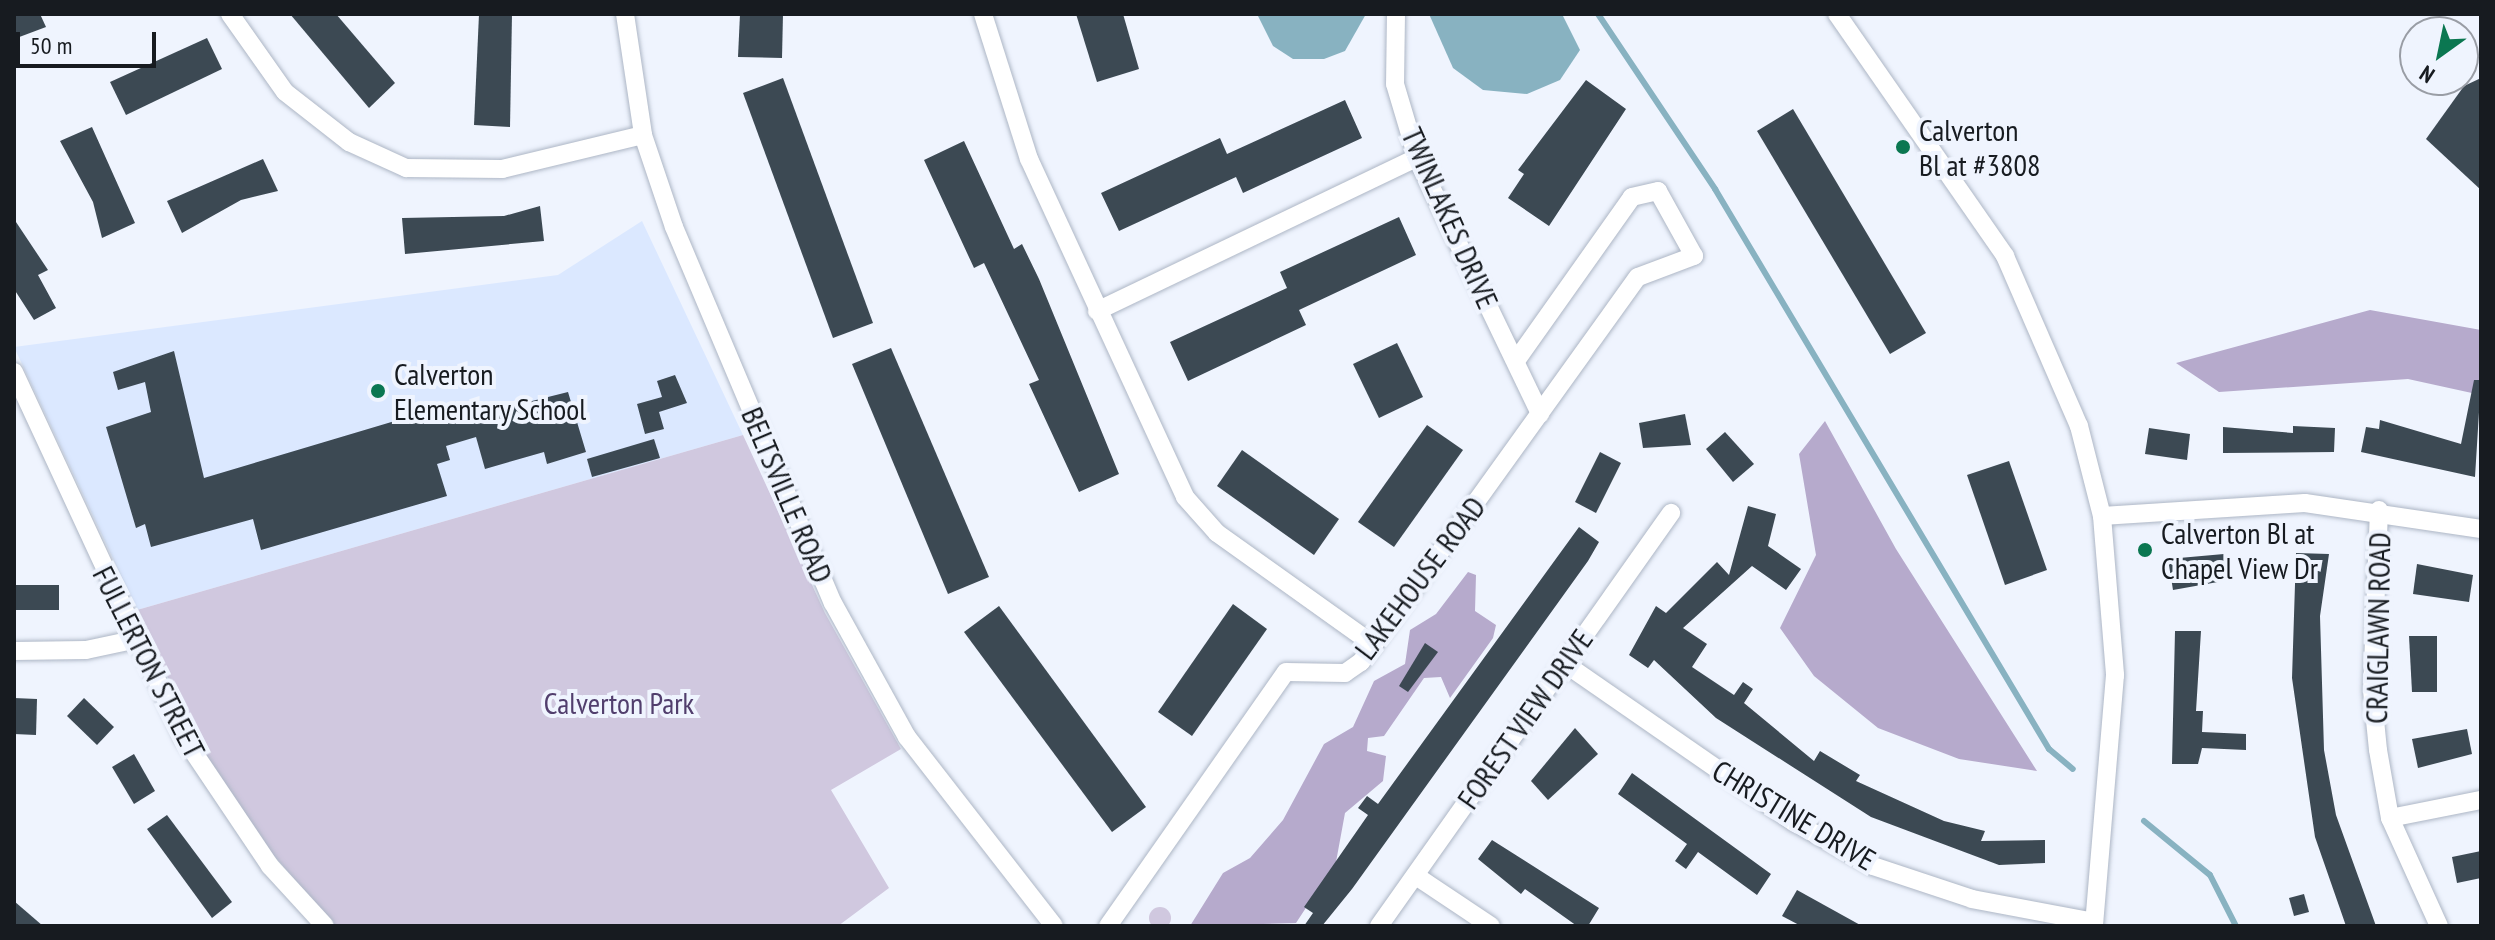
<!DOCTYPE html>
<style>
body{margin:0}
#map{position:relative;width:2495px;height:940px;overflow:hidden;background:#eff4fe;font-family:"PT Sans Narrow",sans-serif}
div>[style]{position:absolute}
[style*='--x']{left:calc(var(--x)*1px);top:calc(var(--y)*1px);width:calc(var(--w)*1px);rotate:calc(var(--a)*1deg)}
.built>*{inset:0;background:#dbe8ff}
.green>*{inset:0;background:#d0c8df}
.round{border-radius:50%}
.forest>*{inset:0;background:#b6aacc}
.water>*{inset:0;background:#88b2c1}
.stream>*{height:6px;margin:-3px;padding:0 3px;transform-origin:3px;border-radius:3px;background:#88b2c1}
.building>*{inset:0;background:#3c4953}
.roads{filter:drop-shadow(0 0 2px #adb6c5) drop-shadow(0 0 2px #adb6c5)}
.minor>*{height:18px;margin:-9px;padding:0 9px;transform-origin:9px;border-radius:9px;background:#fff}
.dots>*{width:22px;height:22px;translate:-50% -50%;box-sizing:border-box;border:4px solid #eff4fe;border-radius:50%}
span{translate:-50% -50%;white-space:nowrap;text-align:center;line-height:1.15;-webkit-text-stroke:8px #eff4fe;paint-order:stroke}
.poi-label{font-size:30px;color:#171b20}
.left{translate:0 -50%;text-align:left}
.street-label{font-size:30px;color:#171b20}
.park-label{font-size:30px;color:#513e6d}
.frame{position:absolute;inset:0;border:16px solid #171b20;pointer-events:none}
.north{position:absolute;left:2399px;top:16px;width:80px;height:80px;box-sizing:border-box;background:#eff4fe;border:2px solid #999da5;border-radius:50%;rotate:213deg;font-size:22px;font-weight:700;line-height:32px;text-align:center;color:#171b20}
.north::after{content:'';display:block;margin:auto;width:28px;height:36px;background:#0b7751;clip-path:polygon(50% 0,100% 100%,50% 72%,0 100%)}
.scale{position:absolute;left:16px;top:32px;width:140px;height:36px;box-sizing:border-box;border:4px solid #171b20;border-top:0;padding-left:10px;font-size:24px;line-height:28px;white-space:nowrap;color:#171b20;-webkit-text-stroke:6px #eff4fe;paint-order:stroke}
</style>
<div id="map">
<div class="built">
<div style="clip-path:polygon(642px 221px,743px 435px,137px 610px,14px 347px,558px 275px)"></div>
</div>
<div class="green">
<div style="clip-path:polygon(743px 435px,825px 613px,901px 749px,831px 790px,889px 888px,838px 926px,335px 926px,256px 835px,202px 752px,137px 610px)"></div>
<div class="round" style="left:1149px;top:907px;width:22px;height:22px"></div>
</div>
<div class="forest">
<div style="clip-path:polygon(2370px 310px,2481px 330px,2481px 395px,2408px 379px,2219px 392px,2176px 363px)"></div>
<div style="clip-path:polygon(1825px 421px,1896px 549px,2037px 771px,1959px 759px,1878px 728px,1814px 676px,1780px 628px,1816px 555px,1799px 454px)"></div>
<div style="clip-path:polygon(1468px 572px,1476px 575px,1475px 611px,1496px 625px,1493px 638px,1450px 698px,1441px 677px,1424px 678px,1384px 736px,1368px 738px,1367px 751px,1386px 756px,1383px 781px,1345px 813px,1336px 862px,1296px 923px,1190px 926px,1223px 873px,1250px 858px,1283px 820px,1324px 744px,1353px 727px,1374px 681px,1405px 664px,1410px 630px,1436px 614px)"></div>
</div>
<div class="water">
<div style="clip-path:polygon(1257px 14px,1366px 14px,1345px 51px,1324px 59px,1293px 59px,1273px 46px)"></div>
<div style="clip-path:polygon(1429px 14px,1562px 14px,1580px 50px,1560px 80px,1527px 94px,1483px 90px,1453px 68px)"></div>
</div>
<div class="stream">
<div style="--x:1598;--y:14;--w:211;--a:56.2"></div>
<div style="--x:1715;--y:189;--w:652;--a:59.19"></div>
<div style="--x:2049;--y:749;--w:31;--a:40"></div>
<div style="--x:2144;--y:821;--w:85;--a:39.3"></div>
<div style="--x:2210;--y:875;--w:57;--a:63"></div>
</div>
<div class="building">
<div style="clip-path:polygon(14px 14px,40px 14px,46px 27px,14px 39px)"></div>
<div style="clip-path:polygon(290px 14px,336px 14px,395px 83px,369px 108px)"></div>
<div style="clip-path:polygon(479px 14px,512px 14px,510px 127px,474px 125px)"></div>
<div style="clip-path:polygon(740px 14px,783px 14px,782px 58px,738px 57px)"></div>
<div style="clip-path:polygon(1076px 14px,1123px 14px,1139px 69px,1097px 82px)"></div>
<div style="clip-path:polygon(207px 38px,222px 69px,126px 115px,110px 82px)"></div>
<div style="clip-path:polygon(783px 78px,873px 323px,833px 338px,743px 93px)"></div>
<div style="clip-path:polygon(2481px 78px,2481px 190px,2426px 139px,2464px 86px)"></div>
<div style="clip-path:polygon(1586px 80px,1626px 109px,1549px 226px,1508px 198px,1524px 174px,1518px 170px)"></div>
<div style="clip-path:polygon(1345px 100px,1362px 138px,1243px 193px,1236px 177px,1119px 231px,1101px 193px,1220px 138px,1227px 154px)"></div>
<div style="clip-path:polygon(1793px 109px,1926px 333px,1890px 354px,1757px 131px)"></div>
<div style="clip-path:polygon(92px 127px,135px 223px,102px 238px,93px 202px,60px 141px)"></div>
<div style="clip-path:polygon(964px 141px,1014px 249px,1022px 244px,1039px 279px,1119px 474px,1079px 492px,1029px 384px,1039px 380px,1023px 346px,984px 263px,974px 268px,924px 160px)"></div>
<div style="clip-path:polygon(263px 159px,278px 191px,241px 200px,182px 233px,167px 201px)"></div>
<div style="clip-path:polygon(540px 206px,544px 241px,405px 254px,402px 218px,504px 216px)"></div>
<div style="clip-path:polygon(1399px 217px,1416px 255px,1299px 310px,1306px 325px,1188px 381px,1170px 342px,1287px 288px,1280px 272px)"></div>
<div style="clip-path:polygon(14px 219px,48px 270px,38px 275px,56px 308px,34px 320px,14px 289px)"></div>
<div style="clip-path:polygon(1397px 343px,1423px 397px,1379px 418px,1353px 364px)"></div>
<div style="clip-path:polygon(891px 348px,989px 577px,948px 594px,852px 364px)"></div>
<div style="clip-path:polygon(174px 351px,204px 478px,435px 409px,439px 424px,568px 392px,586px 452px,547px 464px,544px 452px,485px 469px,476px 437px,446px 446px,450px 460px,437px 464px,447px 496px,261px 550px,253px 519px,151px 547px,145px 524px,136px 528px,106px 427px,151px 412px,145px 382px,118px 390px,113px 372px)"></div>
<div style="clip-path:polygon(675px 375px,687px 403px,659px 412px,664px 429px,645px 434px,637px 404px,662px 397px,657px 381px)"></div>
<div style="clip-path:polygon(2474px 380px,2481px 380px,2475px 477px,2361px 452px,2366px 427px,2379px 429px,2380px 420px,2461px 444px)"></div>
<div style="clip-path:polygon(1685px 414px,1691px 445px,1643px 448px,1639px 423px)"></div>
<div style="clip-path:polygon(1427px 425px,1463px 450px,1394px 547px,1358px 522px)"></div>
<div style="clip-path:polygon(2293px 426px,2335px 428px,2334px 452px,2223px 453px,2223px 427px,2293px 433px)"></div>
<div style="clip-path:polygon(2149px 428px,2190px 434px,2187px 460px,2145px 454px)"></div>
<div style="clip-path:polygon(1725px 432px,1754px 464px,1733px 482px,1706px 449px)"></div>
<div style="clip-path:polygon(654px 439px,660px 458px,592px 477px,587px 459px)"></div>
<div style="clip-path:polygon(1242px 450px,1339px 519px,1314px 555px,1217px 486px)"></div>
<div style="clip-path:polygon(1600px 452px,1621px 463px,1596px 513px,1575px 502px)"></div>
<div style="clip-path:polygon(2009px 461px,2047px 570px,2005px 585px,1967px 475px)"></div>
<div style="clip-path:polygon(1748px 506px,1776px 514px,1768px 546px,1801px 569px,1786px 590px,1752px 566px,1683px 628px,1707px 644px,1692px 667px,1734px 695px,1743px 682px,1753px 689px,1744px 703px,1814px 761px,1820px 751px,1860px 775px,1856px 781px,1944px 821px,1985px 831px,1981px 841px,2045px 840px,2045px 863px,1999px 865px,1871px 817px,1716px 718px,1654px 660px,1648px 668px,1629px 655px,1656px 606px,1666px 613px,1717px 562px,1729px 575px)"></div>
<div style="clip-path:polygon(1579px 527px,1599px 542px,1588px 561px,1352px 889px,1322px 926px,1304px 926px,1313px 913px,1304px 907px,1368px 815px,1358px 808px,1367px 796px,1378px 804px)"></div>
<div style="clip-path:polygon(2296px 553px,2329px 554px,2320px 616px,2324px 750px,2336px 815px,2376px 926px,2346px 926px,2315px 837px,2292px 678px)"></div>
<div style="clip-path:polygon(2224px 554px,2229px 580px,2173px 590px,2168px 559px)"></div>
<div style="clip-path:polygon(2417px 564px,2473px 575px,2469px 602px,2413px 594px)"></div>
<div style="clip-path:polygon(14px 585px,59px 585px,59px 610px,14px 610px)"></div>
<div style="clip-path:polygon(1233px 604px,1267px 629px,1192px 736px,1158px 712px)"></div>
<div style="clip-path:polygon(999px 606px,1146px 807px,1112px 832px,964px 632px)"></div>
<div style="clip-path:polygon(2175px 631px,2201px 631px,2196px 711px,2203px 711px,2202px 732px,2246px 734px,2246px 750px,2202px 748px,2198px 764px,2172px 764px)"></div>
<div style="clip-path:polygon(2409px 636px,2437px 636px,2437px 692px,2412px 692px)"></div>
<div style="clip-path:polygon(1425px 643px,1438px 652px,1408px 692px,1399px 686px)"></div>
<div style="clip-path:polygon(14px 698px,37px 699px,36px 735px,14px 734px)"></div>
<div style="clip-path:polygon(84px 698px,114px 727px,97px 745px,67px 716px)"></div>
<div style="clip-path:polygon(1575px 728px,1598px 754px,1548px 800px,1531px 781px)"></div>
<div style="clip-path:polygon(2467px 729px,2472px 754px,2418px 768px,2412px 739px)"></div>
<div style="clip-path:polygon(134px 754px,155px 791px,134px 804px,112px 767px)"></div>
<div style="clip-path:polygon(1632px 773px,1771px 874px,1757px 895px,1698px 852px,1686px 869px,1675px 861px,1687px 844px,1618px 794px)"></div>
<div style="clip-path:polygon(167px 815px,232px 902px,212px 918px,147px 829px)"></div>
<div style="clip-path:polygon(1492px 840px,1599px 908px,1588px 926px,1577px 926px,1525px 889px,1521px 894px,1478px 859px)"></div>
<div style="clip-path:polygon(2481px 851px,2481px 878px,2457px 883px,2452px 857px)"></div>
<div style="clip-path:polygon(1797px 890px,1862px 926px,1801px 926px,1782px 916px)"></div>
<div style="clip-path:polygon(2304px 894px,2309px 912px,2294px 916px,2289px 898px)"></div>
<div style="clip-path:polygon(14px 901px,43px 926px,14px 926px)"></div>
</div>
<div class="roads">
<div class="minor">
<div style="--x:230;--y:14;--w:95;--a:54.8"></div>
<div style="--x:285;--y:92;--w:81;--a:38"></div>
<div style="--x:349;--y:142;--w:63;--a:24.5"></div>
<div style="--x:406;--y:168;--w:96;--a:0.6"></div>
<div style="--x:502;--y:169;--w:145;--a:-13.6"></div>
<div style="--x:625;--y:14;--w:122;--a:81.5"></div>
<div style="--x:643;--y:135;--w:97;--a:71.4"></div>
<div style="--x:674;--y:227;--w:408;--a:67.1"></div>
<div style="--x:833;--y:603;--w:153;--a:61.1"></div>
<div style="--x:907;--y:737;--w:239;--a:52.1"></div>
<div style="--x:983;--y:14;--w:152;--a:72.4"></div>
<div style="--x:1029;--y:159;--w:372;--a:65.2"></div>
<div style="--x:1185;--y:497;--w:48;--a:48.4"></div>
<div style="--x:1217;--y:533;--w:193;--a:35.5"></div>
<div style="--x:1396;--y:14;--w:70;--a:90.8"></div>
<div style="--x:1395;--y:84;--w:77;--a:73.4"></div>
<div style="--x:1417;--y:158;--w:284;--a:64.3"></div>
<div style="--x:1837;--y:14;--w:295;--a:55.2"></div>
<div style="--x:2005;--y:256;--w:185;--a:66.5"></div>
<div style="--x:2079;--y:426;--w:93;--a:75.7"></div>
<div style="--x:2102;--y:516;--w:160;--a:85.3"></div>
<div style="--x:2115;--y:675;--w:252;--a:94.8"></div>
<div style="--x:1097;--y:311;--w:355;--a:-25.6"></div>
<div style="--x:14;--y:372;--w:404;--a:65.1"></div>
<div style="--x:184;--y:738;--w:154;--a:56.1"></div>
<div style="--x:270;--y:866;--w:81;--a:47.5"></div>
<div style="--x:2379;--y:510;--w:180;--a:92.2"></div>
<div style="--x:2372;--y:690;--w:60;--a:84.3"></div>
<div style="--x:2378;--y:750;--w:69;--a:80"></div>
<div style="--x:2390;--y:818;--w:119;--a:65.6"></div>
<div style="--x:2102;--y:516;--w:203;--a:-3.7"></div>
<div style="--x:2305;--y:503;--w:178;--a:8.4"></div>
<div style="--x:14;--y:651;--w:72;--a:-0.8"></div>
<div style="--x:86;--y:650;--w:48;--a:-12"></div>
<div style="--x:1564;--y:663;--w:280;--a:34.7"></div>
<div style="--x:1794;--y:822;--w:90;--a:29.1"></div>
<div style="--x:1873;--y:866;--w:104;--a:18.4"></div>
<div style="--x:1972;--y:899;--w:124;--a:10.7"></div>
<div style="--x:2390;--y:818;--w:93;--a:-11.2"></div>
<div style="--x:1416;--y:876;--w:90;--a:33.7"></div>
<div style="--x:1108;--y:926;--w:310;--a:-55"></div>
<div style="--x:1286;--y:672;--w:59;--a:1"></div>
<div style="--x:1345;--y:673;--w:19;--a:-35"></div>
<div style="--x:1361;--y:662;--w:474;--a:-54.3"></div>
<div style="--x:1638;--y:277;--w:60;--a:-20.6"></div>
<div style="--x:1694;--y:256;--w:74;--a:-119"></div>
<div style="--x:1658;--y:191;--w:27;--a:167"></div>
<div style="--x:1632;--y:197;--w:201;--a:125.3"></div>
<div style="--x:1379;--y:926;--w:506;--a:-54.74"></div>
</div>
</div>
<div class="dots">
<div style="left:1903px;top:147px;background:#0b7751"></div>
<div style="left:378px;top:391px;background:#0b7751"></div>
<div style="left:2145px;top:550px;background:#0b7751"></div>
</div>
<div class="poi-label">
<span class="left" style="left:1919px;top:147px">Calverton<br>Bl at #3808</span>
<span class="left" style="left:394px;top:391px">Calverton<br>Elementary School</span>
<span class="left" style="left:2161px;top:550px">Calverton Bl at<br>Chapel View Dr</span>
</div>
<div class="street-label">
<span style="left:1450px;top:218px;rotate:66deg">TWINLAKES DRIVE</span>
<span style="left:787px;top:495px;rotate:67deg">BELTSVILLE ROAD</span>
<span style="left:1420px;top:578px;rotate:-53deg">LAKEHOUSE ROAD</span>
<span style="left:2378px;top:628px;rotate:-89deg">CRAIGLAWN ROAD</span>
<span style="left:149px;top:662px;rotate:63deg">FULLERTON STREET</span>
<span style="left:1525px;top:719px;rotate:-55deg">FOREST VIEW DRIVE</span>
<span style="left:1794px;top:815px;rotate:31deg">CHRISTINE DRIVE</span>
</div>
<div class="park-label">
<span style="left:619px;top:703px">Calverton Park</span>
</div>
<div class="frame"></div>
<div class="north">N</div>
<div class="scale">50 m</div>
</div>
